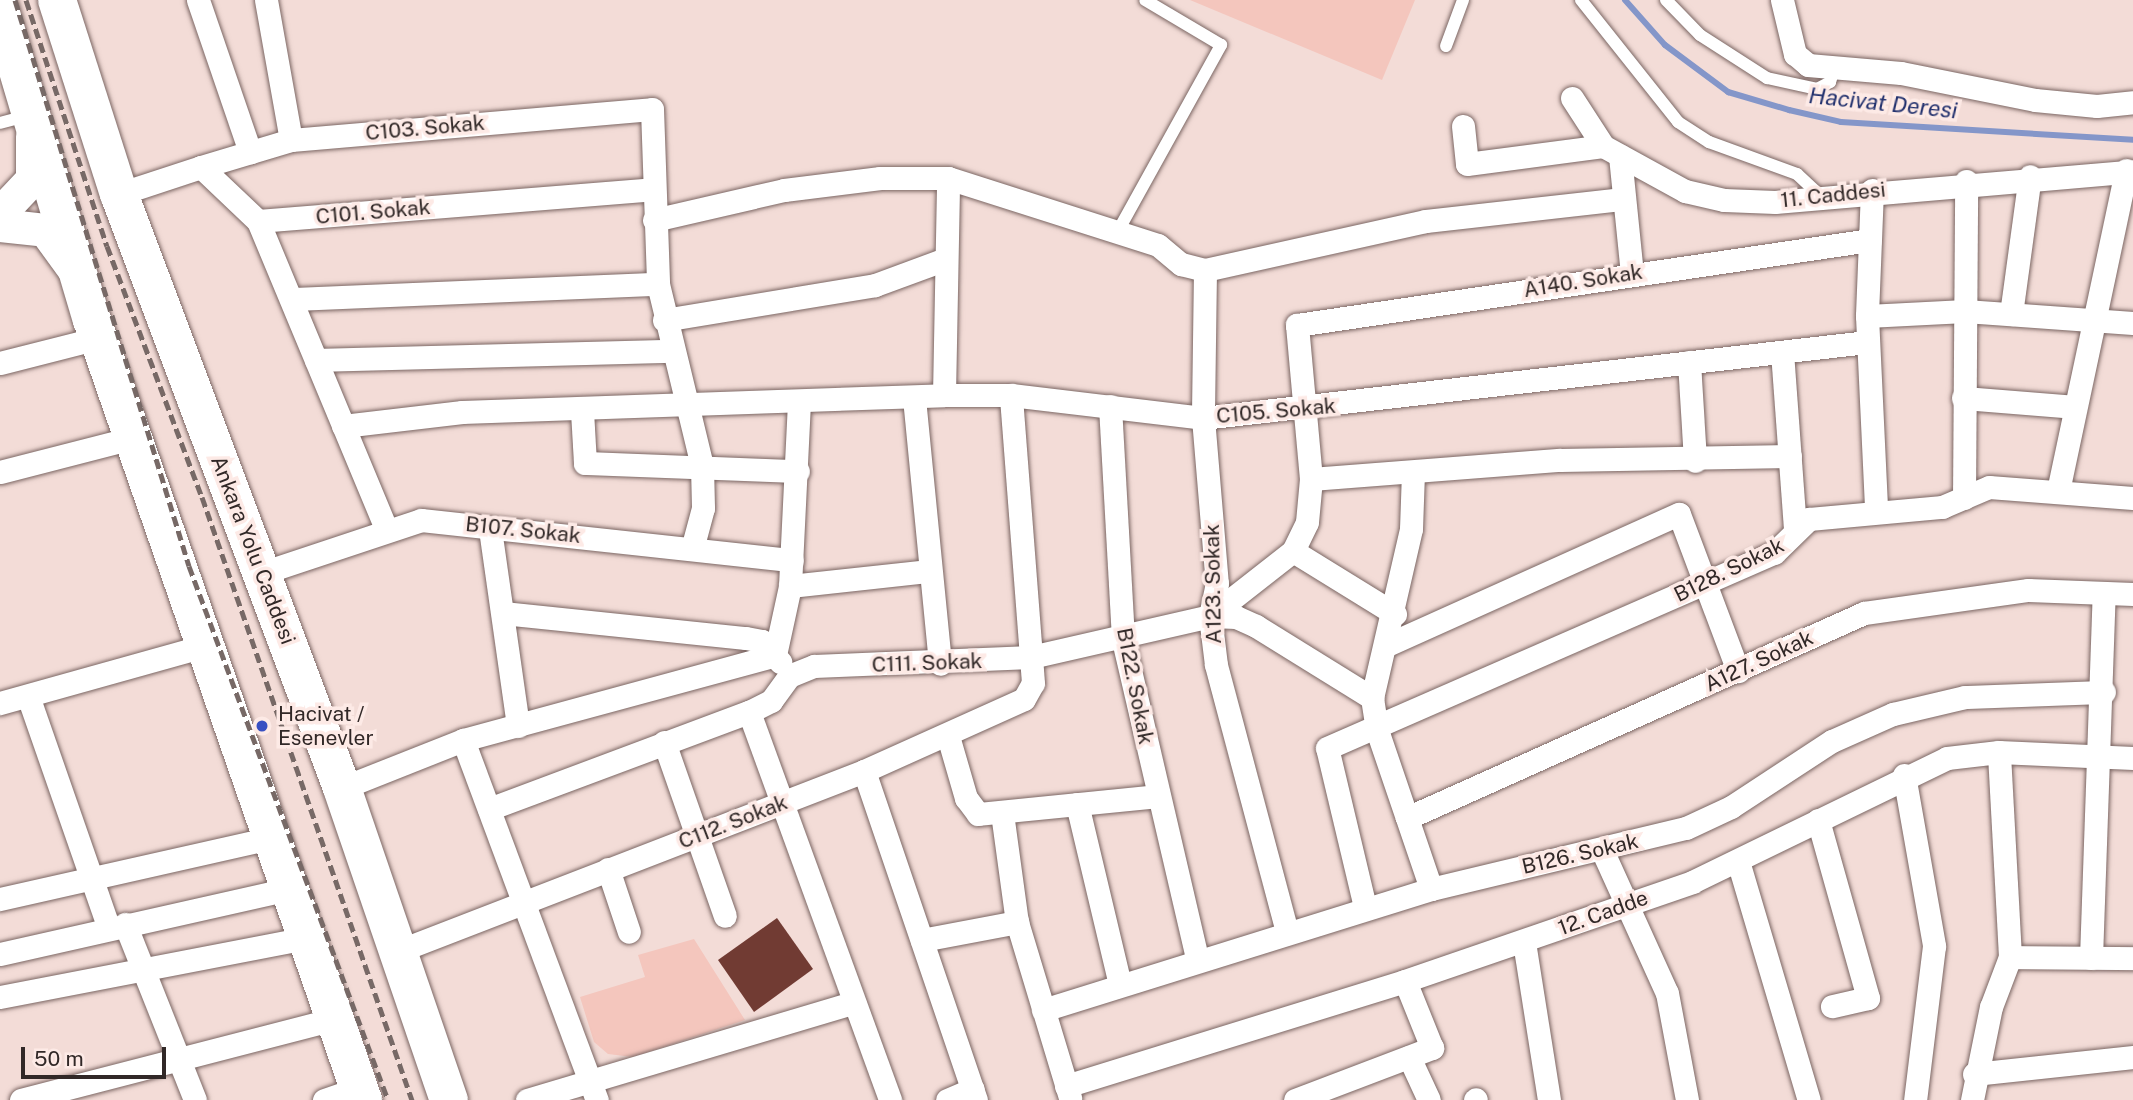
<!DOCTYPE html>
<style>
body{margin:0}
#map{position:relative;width:2133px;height:1100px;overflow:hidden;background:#f3dcd7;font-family:"Public Sans",sans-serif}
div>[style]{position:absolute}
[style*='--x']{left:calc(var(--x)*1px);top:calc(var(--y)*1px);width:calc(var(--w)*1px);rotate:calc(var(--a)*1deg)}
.green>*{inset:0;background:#f4c6bd}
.stream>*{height:6px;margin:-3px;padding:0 3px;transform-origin:3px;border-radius:3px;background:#8496c9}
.building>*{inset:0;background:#713b33}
.roads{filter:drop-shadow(0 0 2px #7b6663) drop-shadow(0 0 2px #7b6663)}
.service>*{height:12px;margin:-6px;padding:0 6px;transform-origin:6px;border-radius:6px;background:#fff}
.minor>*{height:23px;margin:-11.5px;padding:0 11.5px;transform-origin:11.5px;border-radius:11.5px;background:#fff}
.secondary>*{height:33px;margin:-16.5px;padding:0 16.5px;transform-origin:16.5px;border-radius:16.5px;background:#fff}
.trunk>*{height:38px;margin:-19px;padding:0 19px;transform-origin:19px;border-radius:19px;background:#fff}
.rail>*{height:5px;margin-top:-2.5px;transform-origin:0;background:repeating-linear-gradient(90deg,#776966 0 10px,transparent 0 15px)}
.dots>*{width:19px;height:19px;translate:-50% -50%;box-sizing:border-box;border:4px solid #fdeae6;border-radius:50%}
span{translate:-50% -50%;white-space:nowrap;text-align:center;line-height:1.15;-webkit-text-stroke:7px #fdeae6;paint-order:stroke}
.street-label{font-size:21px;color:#312827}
.poi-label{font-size:21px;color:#312827}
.left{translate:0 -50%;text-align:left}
.water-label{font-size:23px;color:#21306d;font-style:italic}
.scale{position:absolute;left:21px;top:1047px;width:145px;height:32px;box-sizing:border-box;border:4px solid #312827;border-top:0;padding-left:9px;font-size:21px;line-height:24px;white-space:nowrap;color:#312827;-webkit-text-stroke:5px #fdeae6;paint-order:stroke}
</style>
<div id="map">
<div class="green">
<div style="clip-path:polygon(1190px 0,1415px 0,1382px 80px)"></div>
<div style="clip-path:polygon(694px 939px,745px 1020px,633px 1057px,608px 1054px,594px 1042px,580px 997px,645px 977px,638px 955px)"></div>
</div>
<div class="stream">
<div style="--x:1625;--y:0;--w:60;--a:48.4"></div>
<div style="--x:1665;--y:45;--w:79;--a:36.7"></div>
<div style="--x:1728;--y:92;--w:64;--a:16.4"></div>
<div style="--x:1789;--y:110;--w:53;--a:13"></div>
<div style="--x:1841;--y:122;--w:293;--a:3.5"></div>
</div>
<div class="building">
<div style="clip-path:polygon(777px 918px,813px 969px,754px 1012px,718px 960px)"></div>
</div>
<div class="roads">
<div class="service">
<div style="--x:1581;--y:0;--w:156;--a:51.5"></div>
<div style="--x:1678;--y:122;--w:37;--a:33"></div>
<div style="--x:1709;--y:142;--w:94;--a:20"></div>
<div style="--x:1797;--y:174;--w:33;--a:43"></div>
<div style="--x:1666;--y:0;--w:49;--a:45.8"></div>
<div style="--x:1700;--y:35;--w:80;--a:32.7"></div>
<div style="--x:1767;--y:78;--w:51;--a:12.4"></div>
<div style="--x:1817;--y:89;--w:15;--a:-28"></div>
<div style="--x:1830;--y:82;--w:16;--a:-72"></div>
<div style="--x:1446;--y:46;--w:49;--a:-69.7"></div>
<div style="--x:0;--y:123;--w:27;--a:-15"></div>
<div style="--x:1118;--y:231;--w:213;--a:-61"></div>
<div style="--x:1221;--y:45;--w:88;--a:-149.4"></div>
</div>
<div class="minor">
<div style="--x:198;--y:0;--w:161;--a:71.1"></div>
<div style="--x:266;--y:0;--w:142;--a:79.9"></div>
<div style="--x:1782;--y:0;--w:56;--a:76.5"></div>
<div style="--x:1795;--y:54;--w:17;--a:40"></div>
<div style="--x:1808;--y:65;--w:93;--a:4.9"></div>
<div style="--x:1901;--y:73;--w:137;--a:11.4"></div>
<div style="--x:2035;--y:100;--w:62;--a:5.5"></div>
<div style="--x:2097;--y:106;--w:36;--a:-6"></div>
<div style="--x:1572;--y:98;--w:57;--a:57.1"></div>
<div style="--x:1603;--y:146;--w:94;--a:28.8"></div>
<div style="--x:1685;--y:191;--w:40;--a:13"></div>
<div style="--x:1724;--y:200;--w:51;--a:2.2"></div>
<div style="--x:1775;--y:202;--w:359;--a:-4.9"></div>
<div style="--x:1463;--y:126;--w:38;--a:84"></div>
<div style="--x:1467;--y:164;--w:137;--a:-7.5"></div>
<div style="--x:1620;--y:156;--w:119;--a:84.2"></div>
<div style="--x:201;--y:167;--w:94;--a:-16.7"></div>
<div style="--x:291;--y:140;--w:362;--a:-4.9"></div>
<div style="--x:652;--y:109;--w:175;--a:88"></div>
<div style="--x:658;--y:284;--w:187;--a:76.4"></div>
<div style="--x:702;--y:466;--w:42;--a:88.6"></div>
<div style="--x:703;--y:508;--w:42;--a:105"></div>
<div style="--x:1872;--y:190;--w:126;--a:92.3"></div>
<div style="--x:1867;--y:316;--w:194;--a:87.3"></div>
<div style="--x:119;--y:194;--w:86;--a:-18.2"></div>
<div style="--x:201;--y:167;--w:79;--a:43.5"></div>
<div style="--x:258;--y:221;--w:396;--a:-4.6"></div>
<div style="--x:654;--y:220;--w:133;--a:-13"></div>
<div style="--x:784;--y:190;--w:97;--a:-7.1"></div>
<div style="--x:880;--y:178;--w:68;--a:0"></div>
<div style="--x:948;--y:178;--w:220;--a:17.7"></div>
<div style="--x:1158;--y:245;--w:30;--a:40"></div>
<div style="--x:1181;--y:264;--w:25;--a:14"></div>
<div style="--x:1205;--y:270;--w:226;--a:-12.5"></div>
<div style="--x:1426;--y:221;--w:198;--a:-6.4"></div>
<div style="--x:258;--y:221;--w:334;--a:67.4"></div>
<div style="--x:1205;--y:270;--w:148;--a:90.8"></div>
<div style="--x:1203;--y:418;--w:166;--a:85.2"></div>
<div style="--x:1217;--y:583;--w:34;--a:102"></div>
<div style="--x:1210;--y:616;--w:49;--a:83"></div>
<div style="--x:1216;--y:665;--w:275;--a:75.1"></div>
<div style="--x:294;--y:299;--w:364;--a:-2.4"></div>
<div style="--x:2011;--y:314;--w:139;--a:-82.2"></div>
<div style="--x:1867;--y:316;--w:98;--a:-2.9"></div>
<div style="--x:1965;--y:311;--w:168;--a:4.1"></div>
<div style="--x:664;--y:320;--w:214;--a:-9.4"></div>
<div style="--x:875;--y:285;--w:72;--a:-20.2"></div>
<div style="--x:1782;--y:352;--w:175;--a:85.8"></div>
<div style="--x:316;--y:360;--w:355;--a:-1.5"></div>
<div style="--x:1689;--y:362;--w:99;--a:86.5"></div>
<div style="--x:0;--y:363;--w:101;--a:-14.3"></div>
<div style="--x:944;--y:395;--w:217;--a:-88.9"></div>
<div style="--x:914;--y:398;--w:267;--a:84.4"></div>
<div style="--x:1963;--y:398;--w:111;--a:4.6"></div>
<div style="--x:1110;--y:406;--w:234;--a:86.8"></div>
<div style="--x:1123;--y:640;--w:327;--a:76.9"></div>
<div style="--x:582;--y:411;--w:52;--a:86.7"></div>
<div style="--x:585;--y:463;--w:213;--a:2.2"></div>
<div style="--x:343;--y:426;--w:120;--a:-6.7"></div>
<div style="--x:462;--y:412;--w:482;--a:-2"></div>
<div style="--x:944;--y:395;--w:67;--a:0"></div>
<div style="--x:1011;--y:395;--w:193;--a:6.8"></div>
<div style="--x:1203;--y:418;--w:668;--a:-6.53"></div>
<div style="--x:0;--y:472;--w:136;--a:-14.4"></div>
<div style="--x:1413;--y:472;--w:57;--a:92"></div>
<div style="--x:1411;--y:529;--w:173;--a:103"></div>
<div style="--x:1372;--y:698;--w:32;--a:81"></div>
<div style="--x:1377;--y:730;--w:168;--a:71.2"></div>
<div style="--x:1311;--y:479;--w:250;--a:-4.4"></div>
<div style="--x:1560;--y:460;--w:230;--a:-1"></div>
<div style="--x:2058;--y:491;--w:328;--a:-78"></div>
<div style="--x:1964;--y:498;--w:317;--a:-89.6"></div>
<div style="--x:490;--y:529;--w:199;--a:81.9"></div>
<div style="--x:1293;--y:551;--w:120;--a:31.7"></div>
<div style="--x:262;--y:573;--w:168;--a:-18.4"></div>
<div style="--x:421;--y:520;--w:373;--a:6.2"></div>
<div style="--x:790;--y:586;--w:138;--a:-6.2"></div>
<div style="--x:503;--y:613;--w:244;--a:5.9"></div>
<div style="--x:746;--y:638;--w:16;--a:11"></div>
<div style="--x:762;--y:641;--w:28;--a:49"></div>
<div style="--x:1210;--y:616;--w:105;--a:-38.1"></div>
<div style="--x:1293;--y:551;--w:32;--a:-64"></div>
<div style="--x:1307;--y:522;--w:43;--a:-84.7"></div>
<div style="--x:1311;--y:479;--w:155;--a:-95.2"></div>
<div style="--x:1297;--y:325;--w:579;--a:-8.44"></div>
<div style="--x:1387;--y:645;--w:320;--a:-24.2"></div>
<div style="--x:1679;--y:514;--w:168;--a:69.4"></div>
<div style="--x:28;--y:696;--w:246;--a:70.8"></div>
<div style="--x:0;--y:703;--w:212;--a:-15.6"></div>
<div style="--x:749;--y:712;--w:413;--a:70"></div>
<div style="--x:948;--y:736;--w:65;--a:73.8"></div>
<div style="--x:966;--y:798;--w:20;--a:53"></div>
<div style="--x:978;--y:814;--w:180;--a:-5.7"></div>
<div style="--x:463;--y:740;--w:384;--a:69.6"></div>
<div style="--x:664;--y:742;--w:184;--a:70.7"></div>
<div style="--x:864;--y:771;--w:348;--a:71.2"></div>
<div style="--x:1904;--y:775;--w:174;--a:80"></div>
<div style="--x:1934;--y:946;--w:155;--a:97"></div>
<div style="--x:342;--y:788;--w:130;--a:-21.6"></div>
<div style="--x:463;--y:740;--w:323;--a:-15.2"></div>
<div style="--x:775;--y:655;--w:71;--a:-77.7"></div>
<div style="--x:790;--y:586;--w:184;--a:-87.2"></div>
<div style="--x:1077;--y:804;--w:185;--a:76.6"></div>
<div style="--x:489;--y:809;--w:278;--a:-20.5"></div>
<div style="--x:749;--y:712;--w:25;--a:-27"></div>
<div style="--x:771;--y:701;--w:31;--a:-54"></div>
<div style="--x:789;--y:676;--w:27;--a:-22"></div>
<div style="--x:814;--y:666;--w:217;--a:-2.4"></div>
<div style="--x:1031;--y:657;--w:184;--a:-12.9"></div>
<div style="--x:1210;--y:616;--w:26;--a:2"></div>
<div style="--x:1236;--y:617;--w:22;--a:24"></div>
<div style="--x:1256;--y:626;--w:137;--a:31.8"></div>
<div style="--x:1002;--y:813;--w:110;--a:82.2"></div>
<div style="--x:1017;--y:922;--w:184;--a:73.2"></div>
<div style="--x:1407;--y:818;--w:501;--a:-24.16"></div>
<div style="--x:1864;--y:613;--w:166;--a:-8"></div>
<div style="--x:2028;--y:590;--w:105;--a:2.2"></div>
<div style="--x:1818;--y:820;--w:185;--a:74.3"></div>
<div style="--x:1868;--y:998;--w:37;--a:167"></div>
<div style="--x:1602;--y:850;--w:157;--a:65.6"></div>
<div style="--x:1667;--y:993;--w:109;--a:79.4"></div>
<div style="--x:1738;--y:861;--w:249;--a:73.5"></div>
<div style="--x:608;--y:869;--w:66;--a:71.6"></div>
<div style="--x:0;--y:899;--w:278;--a:-12.7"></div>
<div style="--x:1365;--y:907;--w:163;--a:-103.4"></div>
<div style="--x:1327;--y:748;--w:488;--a:-23.6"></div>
<div style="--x:1774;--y:553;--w:49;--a:-44.2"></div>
<div style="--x:1809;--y:519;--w:134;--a:-5.2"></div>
<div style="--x:1942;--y:507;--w:51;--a:-23.1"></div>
<div style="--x:1989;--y:487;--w:144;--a:4.4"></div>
<div style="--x:125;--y:924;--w:189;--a:68.3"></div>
<div style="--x:922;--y:940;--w:97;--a:-10.7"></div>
<div style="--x:1524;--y:942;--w:160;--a:81"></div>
<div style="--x:396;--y:952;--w:502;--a:-21.14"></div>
<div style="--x:864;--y:771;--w:175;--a:-24.2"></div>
<div style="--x:1024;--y:699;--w:18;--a:-61"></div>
<div style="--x:1033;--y:683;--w:289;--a:-94.4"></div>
<div style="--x:0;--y:954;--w:296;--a:-12.7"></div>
<div style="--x:2010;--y:957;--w:123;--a:0.5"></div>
<div style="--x:2091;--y:958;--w:364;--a:-88"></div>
<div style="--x:0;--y:997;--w:312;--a:-10.9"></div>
<div style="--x:1043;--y:1010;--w:406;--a:-17.3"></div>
<div style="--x:1431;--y:889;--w:262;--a:-13.5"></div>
<div style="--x:1686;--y:828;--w:50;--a:-25"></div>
<div style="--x:1731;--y:807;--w:121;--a:-33.2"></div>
<div style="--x:1832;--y:741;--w:67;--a:-23.9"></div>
<div style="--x:1893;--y:714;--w:74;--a:-13.3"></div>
<div style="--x:1965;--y:697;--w:139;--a:-2.1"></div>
<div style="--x:1409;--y:1057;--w:47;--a:65.1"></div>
<div style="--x:1974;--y:1074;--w:160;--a:-6.1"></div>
<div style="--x:1066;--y:1086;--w:355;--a:-17.2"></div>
<div style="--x:1405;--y:981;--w:304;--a:-19"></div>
<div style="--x:1692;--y:882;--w:284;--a:-25.9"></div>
<div style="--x:1947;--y:758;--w:52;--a:-6.6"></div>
<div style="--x:1999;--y:752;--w:134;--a:2.6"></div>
<div style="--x:21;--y:1100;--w:323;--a:-14.5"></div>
<div style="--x:324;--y:1100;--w:36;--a:-19"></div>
<div style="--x:527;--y:1100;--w:340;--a:-16.6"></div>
<div style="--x:947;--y:1100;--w:28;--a:-23"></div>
<div style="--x:1295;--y:1100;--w:147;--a:-20.8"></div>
<div style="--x:1432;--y:1048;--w:72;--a:-111.9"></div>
<div style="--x:1475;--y:1100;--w:1;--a:-45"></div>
<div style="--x:1972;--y:1100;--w:95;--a:-78.5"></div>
<div style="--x:1991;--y:1007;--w:53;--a:-69.2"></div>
<div style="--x:2010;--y:957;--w:205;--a:-93.1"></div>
</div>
<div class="secondary">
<div style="--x:0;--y:213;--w:47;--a:-46.7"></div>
<div style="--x:32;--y:179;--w:43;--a:-90"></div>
<div style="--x:0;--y:225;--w:45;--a:6.3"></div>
<div style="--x:45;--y:230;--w:46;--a:53.9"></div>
</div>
<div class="trunk">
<div style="--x:57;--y:0;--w:204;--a:72.3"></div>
<div style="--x:119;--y:194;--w:634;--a:69.42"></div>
<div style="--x:342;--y:788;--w:330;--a:71.1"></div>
<div style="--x:0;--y:10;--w:323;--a:73.5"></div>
<div style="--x:92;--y:320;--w:826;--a:70.84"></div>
</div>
</div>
<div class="rail">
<div style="--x:15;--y:0;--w:592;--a:72.91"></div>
<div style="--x:189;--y:566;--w:570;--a:69.56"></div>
<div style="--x:26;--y:0;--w:259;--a:71.8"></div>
<div style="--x:107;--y:246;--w:268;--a:69.3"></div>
<div style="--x:202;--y:497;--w:639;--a:70.8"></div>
</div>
<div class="dots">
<div style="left:262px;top:726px;background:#3850c2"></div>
</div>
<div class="street-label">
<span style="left:425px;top:128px;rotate:-5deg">C103. Sokak</span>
<span style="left:1833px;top:195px;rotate:-6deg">11. Caddesi</span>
<span style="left:373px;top:212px;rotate:-5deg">C101. Sokak</span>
<span style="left:1583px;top:281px;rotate:-9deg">A140. Sokak</span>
<span style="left:1276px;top:411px;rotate:-5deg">C105. Sokak</span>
<span style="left:523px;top:530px;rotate:6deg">B107. Sokak</span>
<span style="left:253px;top:550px;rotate:69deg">Ankara Yolu Caddesi</span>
<span style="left:1729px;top:570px;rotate:-26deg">B128. Sokak</span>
<span style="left:1213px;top:584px;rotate:-91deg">A123. Sokak</span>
<span style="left:1759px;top:661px;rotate:-25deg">A127. Sokak</span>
<span style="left:927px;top:663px;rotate:-2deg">C111. Sokak</span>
<span style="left:1135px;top:686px;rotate:79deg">B122. Sokak</span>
<span style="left:733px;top:822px;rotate:-21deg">C112. Sokak</span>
<span style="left:1580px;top:854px;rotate:-13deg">B126. Sokak</span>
<span style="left:1603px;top:913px;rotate:-20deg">12. Cadde</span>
</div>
<div class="poi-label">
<span class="left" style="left:278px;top:726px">Hacivat /<br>Esenevler</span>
</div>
<div class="water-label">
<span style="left:1883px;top:103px;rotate:6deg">Hacivat Deresi</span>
</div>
<div class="scale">50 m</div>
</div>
